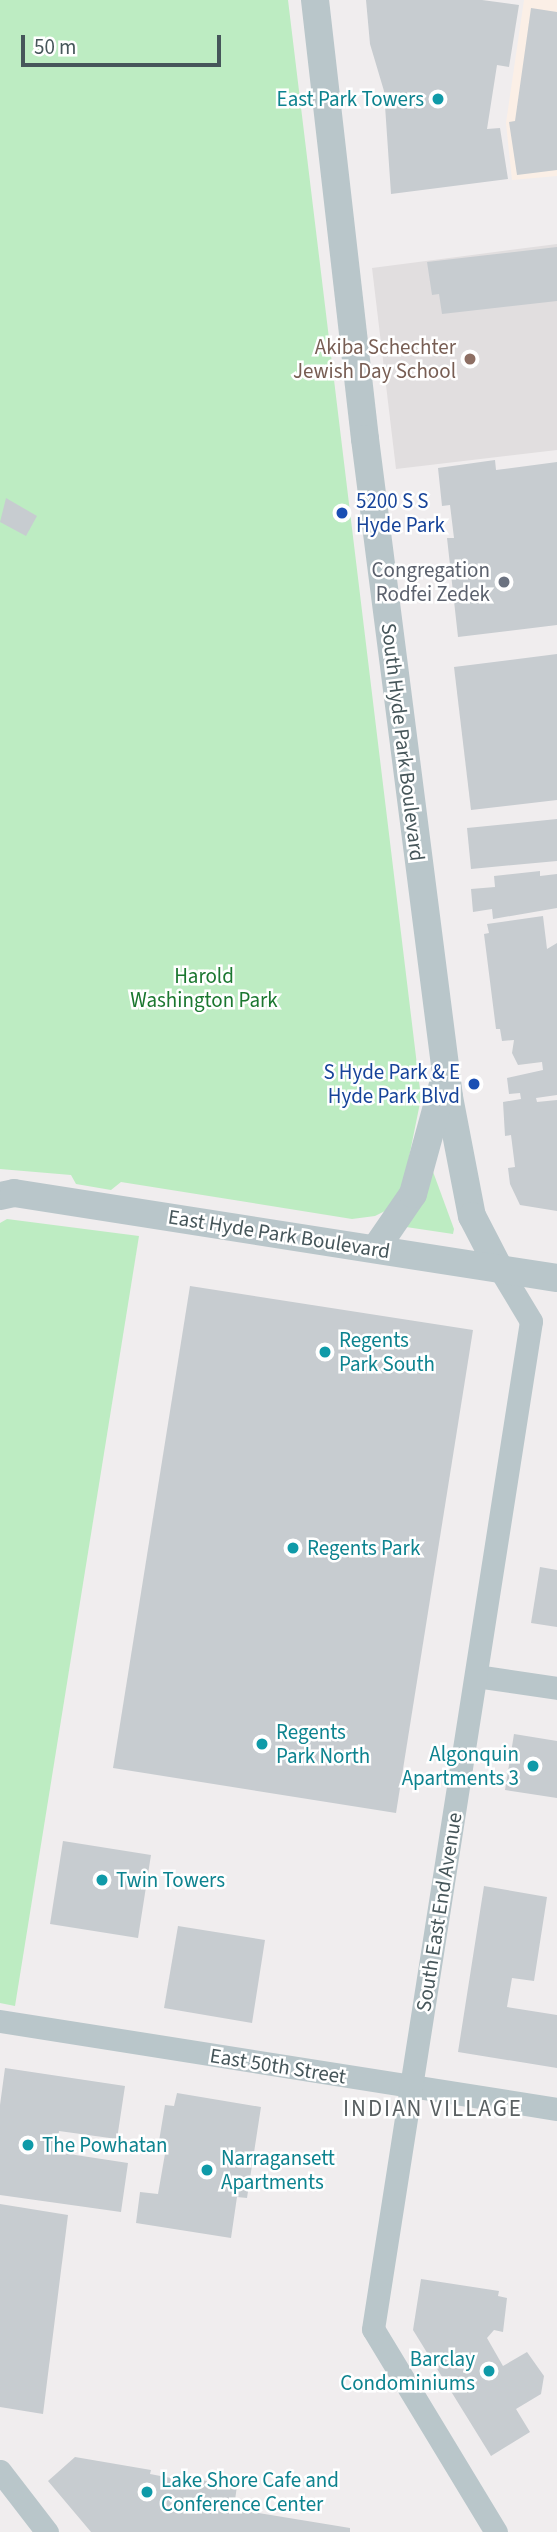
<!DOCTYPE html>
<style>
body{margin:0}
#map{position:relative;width:557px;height:2532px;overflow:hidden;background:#f0edee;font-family:"Source Sans 3",sans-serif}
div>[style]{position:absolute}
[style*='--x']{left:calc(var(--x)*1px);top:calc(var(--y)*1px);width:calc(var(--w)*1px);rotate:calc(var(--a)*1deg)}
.commercial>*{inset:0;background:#fbefe6}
.education>*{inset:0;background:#e1dedf}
.green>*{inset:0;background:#bdecc2}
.building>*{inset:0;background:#c7ccd0}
.minor>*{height:23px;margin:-11.5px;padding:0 11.5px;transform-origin:11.5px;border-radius:11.5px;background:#b9c6ca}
.tertiary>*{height:28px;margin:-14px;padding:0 14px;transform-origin:14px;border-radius:14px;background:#b9c6ca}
.dots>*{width:19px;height:19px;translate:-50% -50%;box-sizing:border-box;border:4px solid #fff;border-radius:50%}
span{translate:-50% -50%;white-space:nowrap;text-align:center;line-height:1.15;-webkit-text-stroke:5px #fff;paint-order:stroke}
.culture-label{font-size:21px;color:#0d838f}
.right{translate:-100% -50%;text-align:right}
.left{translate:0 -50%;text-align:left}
.education-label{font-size:21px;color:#785e54}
.transit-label{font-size:21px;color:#164399}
.worship-label{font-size:21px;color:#5b616d}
.street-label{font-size:21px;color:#46565a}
.park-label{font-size:21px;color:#1b7730}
.neighbourhood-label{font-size:23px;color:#5a6062;letter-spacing:2px}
.scale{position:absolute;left:21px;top:35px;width:200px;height:32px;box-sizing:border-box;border:4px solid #46565a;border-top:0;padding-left:9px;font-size:21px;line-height:24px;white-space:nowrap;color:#46565a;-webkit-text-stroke:5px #fff;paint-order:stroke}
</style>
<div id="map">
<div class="commercial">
<div style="clip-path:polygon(524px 0,557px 0,557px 176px,512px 180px,506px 123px)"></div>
</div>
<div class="education">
<div style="clip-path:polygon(557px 244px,557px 450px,396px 469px,372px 268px)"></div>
</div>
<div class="green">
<div style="clip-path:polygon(0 0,288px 0,421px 1098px,402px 1192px,387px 1210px,375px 1216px,352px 1219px,121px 1182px,111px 1190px,76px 1184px,71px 1175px,0 1169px)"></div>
<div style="clip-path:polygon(432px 1169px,454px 1229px,453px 1234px,406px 1227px)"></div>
<div style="clip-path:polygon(7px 1219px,139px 1236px,15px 2006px,0 2003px,0 1223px)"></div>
</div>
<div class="building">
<div style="clip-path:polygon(366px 0,482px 0,519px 5px,509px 67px,497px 65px,487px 129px,500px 128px,508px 179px,391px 194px,384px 91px,370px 44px)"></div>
<div style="clip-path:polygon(531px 8px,557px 12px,557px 170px,517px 175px,509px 122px,515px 121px)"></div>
<div style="clip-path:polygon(557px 247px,557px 301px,442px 314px,439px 294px,432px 295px,427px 262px)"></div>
<div style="clip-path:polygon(495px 460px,496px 470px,557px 462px,557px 625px,458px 637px,447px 538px,454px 538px,450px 505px,442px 506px,438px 468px)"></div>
<div style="clip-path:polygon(6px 498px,37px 516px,26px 536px,0 522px)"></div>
<div style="clip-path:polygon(557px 654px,557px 800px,471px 810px,454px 667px)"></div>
<div style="clip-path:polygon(557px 819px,557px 861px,471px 869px,467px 828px)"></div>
<div style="clip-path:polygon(540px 871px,540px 876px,557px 874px,557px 908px,493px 919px,492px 909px,473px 912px,471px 889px,495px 887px,494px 876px)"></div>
<div style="clip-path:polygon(543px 916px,547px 949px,557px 943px,557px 1095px,536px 1098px,537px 1102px,557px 1100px,557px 1211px,520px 1205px,510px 1184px,508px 1168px,515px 1167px,511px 1135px,505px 1136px,503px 1102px,521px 1099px,520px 1093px,509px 1094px,507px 1078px,543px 1070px,542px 1062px,518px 1065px,512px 1053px,514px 1040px,502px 1041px,500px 1029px,496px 1029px,484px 934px,489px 933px,487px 924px)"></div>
<div style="clip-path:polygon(190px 1286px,473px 1330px,396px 1813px,113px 1768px)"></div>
<div style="clip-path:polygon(540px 1567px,557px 1570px,557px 1627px,531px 1623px)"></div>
<div style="clip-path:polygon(514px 1734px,557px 1741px,557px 1798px,505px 1790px)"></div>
<div style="clip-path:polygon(63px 1841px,151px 1855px,138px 1938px,50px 1924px)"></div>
<div style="clip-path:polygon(484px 1886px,547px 1897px,534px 1981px,512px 1978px,507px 2007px,557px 2015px,557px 2068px,458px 2052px)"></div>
<div style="clip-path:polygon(178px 1926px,265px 1940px,252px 2023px,164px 2008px)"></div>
<div style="clip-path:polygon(5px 2068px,125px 2086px,117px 2139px,59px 2131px,56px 2152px,128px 2163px,121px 2212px,0 2195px,0 2105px)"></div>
<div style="clip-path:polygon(177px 2093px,261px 2107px,247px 2198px,237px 2197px,231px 2238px,136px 2223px,140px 2192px,158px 2194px,166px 2148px,158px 2147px,165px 2105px,174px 2106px)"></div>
<div style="clip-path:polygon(0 2204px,68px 2215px,43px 2414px,0 2407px)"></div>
<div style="clip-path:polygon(421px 2279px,499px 2291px,498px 2296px,507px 2298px,503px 2332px,494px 2330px,487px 2338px,503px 2366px,527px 2352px,544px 2376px,541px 2394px,516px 2409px,530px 2432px,491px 2456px,413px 2330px)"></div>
<div style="clip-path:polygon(75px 2457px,151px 2470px,150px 2474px,171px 2478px,170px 2484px,182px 2486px,183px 2477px,237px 2486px,235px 2500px,218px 2498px,216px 2506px,350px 2528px,350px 2532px,91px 2532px,48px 2481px)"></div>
</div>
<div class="minor">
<div style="--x:476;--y:1676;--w:82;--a:8.4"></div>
<div style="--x:0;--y:2021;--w:564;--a:8.98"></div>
<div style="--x:0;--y:2471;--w:77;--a:52.4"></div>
<div style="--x:496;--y:2532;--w:237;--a:-121.2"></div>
<div style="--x:373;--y:2329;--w:1020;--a:-81.09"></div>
<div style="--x:531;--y:1321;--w:62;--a:-121.1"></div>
</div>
<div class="tertiary">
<div style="--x:315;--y:0;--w:442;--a:83.5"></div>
<div style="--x:365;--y:439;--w:663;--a:82.72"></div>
<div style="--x:449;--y:1097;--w:121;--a:79.1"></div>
<div style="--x:472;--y:1216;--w:59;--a:62.6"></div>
<div style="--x:0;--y:1196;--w:14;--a:-12"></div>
<div style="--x:14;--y:1193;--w:550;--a:8.9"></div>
<div style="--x:376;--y:1248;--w:65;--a:-55.6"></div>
<div style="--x:413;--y:1194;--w:114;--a:-74.7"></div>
</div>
<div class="dots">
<div style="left:438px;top:99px;background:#0f9aa8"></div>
<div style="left:470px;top:359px;background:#8d6e63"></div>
<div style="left:342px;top:513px;background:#1a4fb4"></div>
<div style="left:504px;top:582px;background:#6b7280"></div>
<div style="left:474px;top:1084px;background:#1a4fb4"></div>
<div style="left:325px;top:1352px;background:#0f9aa8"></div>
<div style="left:293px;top:1548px;background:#0f9aa8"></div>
<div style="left:262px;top:1744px;background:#0f9aa8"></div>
<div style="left:533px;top:1766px;background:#0f9aa8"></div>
<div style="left:102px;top:1880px;background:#0f9aa8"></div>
<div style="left:28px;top:2145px;background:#0f9aa8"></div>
<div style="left:207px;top:2170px;background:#0f9aa8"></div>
<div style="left:489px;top:2371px;background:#0f9aa8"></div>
<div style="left:147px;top:2492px;background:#0f9aa8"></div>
</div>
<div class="culture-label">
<span class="right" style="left:424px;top:99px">East Park Towers</span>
<span class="left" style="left:339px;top:1352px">Regents<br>Park South</span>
<span class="left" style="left:307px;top:1548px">Regents Park</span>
<span class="left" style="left:276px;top:1744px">Regents<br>Park North</span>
<span class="right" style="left:519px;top:1766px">Algonquin<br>Apartments 3</span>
<span class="left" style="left:116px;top:1880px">Twin Towers</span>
<span class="left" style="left:42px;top:2145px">The Powhatan</span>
<span class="left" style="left:221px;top:2170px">Narragansett<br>Apartments</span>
<span class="right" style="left:475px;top:2371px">Barclay<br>Condominiums</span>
<span class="left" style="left:161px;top:2492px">Lake Shore Cafe and<br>Conference Center</span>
</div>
<div class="education-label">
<span class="right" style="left:456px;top:359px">Akiba Schechter<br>Jewish Day School</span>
</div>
<div class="transit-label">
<span class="left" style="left:356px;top:513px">5200 S S<br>Hyde Park</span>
<span class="right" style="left:460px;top:1084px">S Hyde Park &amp; E<br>Hyde Park Blvd</span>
</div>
<div class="worship-label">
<span class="right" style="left:490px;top:582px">Congregation<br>Rodfei Zedek</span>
</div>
<div class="street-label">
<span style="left:403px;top:742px;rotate:83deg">South Hyde Park Boulevard</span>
<span style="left:279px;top:1234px;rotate:9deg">East Hyde Park Boulevard</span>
<span style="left:439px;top:1912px;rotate:-81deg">South East End Avenue</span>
<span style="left:278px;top:2066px;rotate:9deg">East 50th Street</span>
</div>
<div class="park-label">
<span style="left:204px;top:988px">Harold<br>Washington Park</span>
</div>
<div class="neighbourhood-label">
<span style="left:433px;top:2109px">INDIAN VILLAGE</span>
</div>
<div class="scale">50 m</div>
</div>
